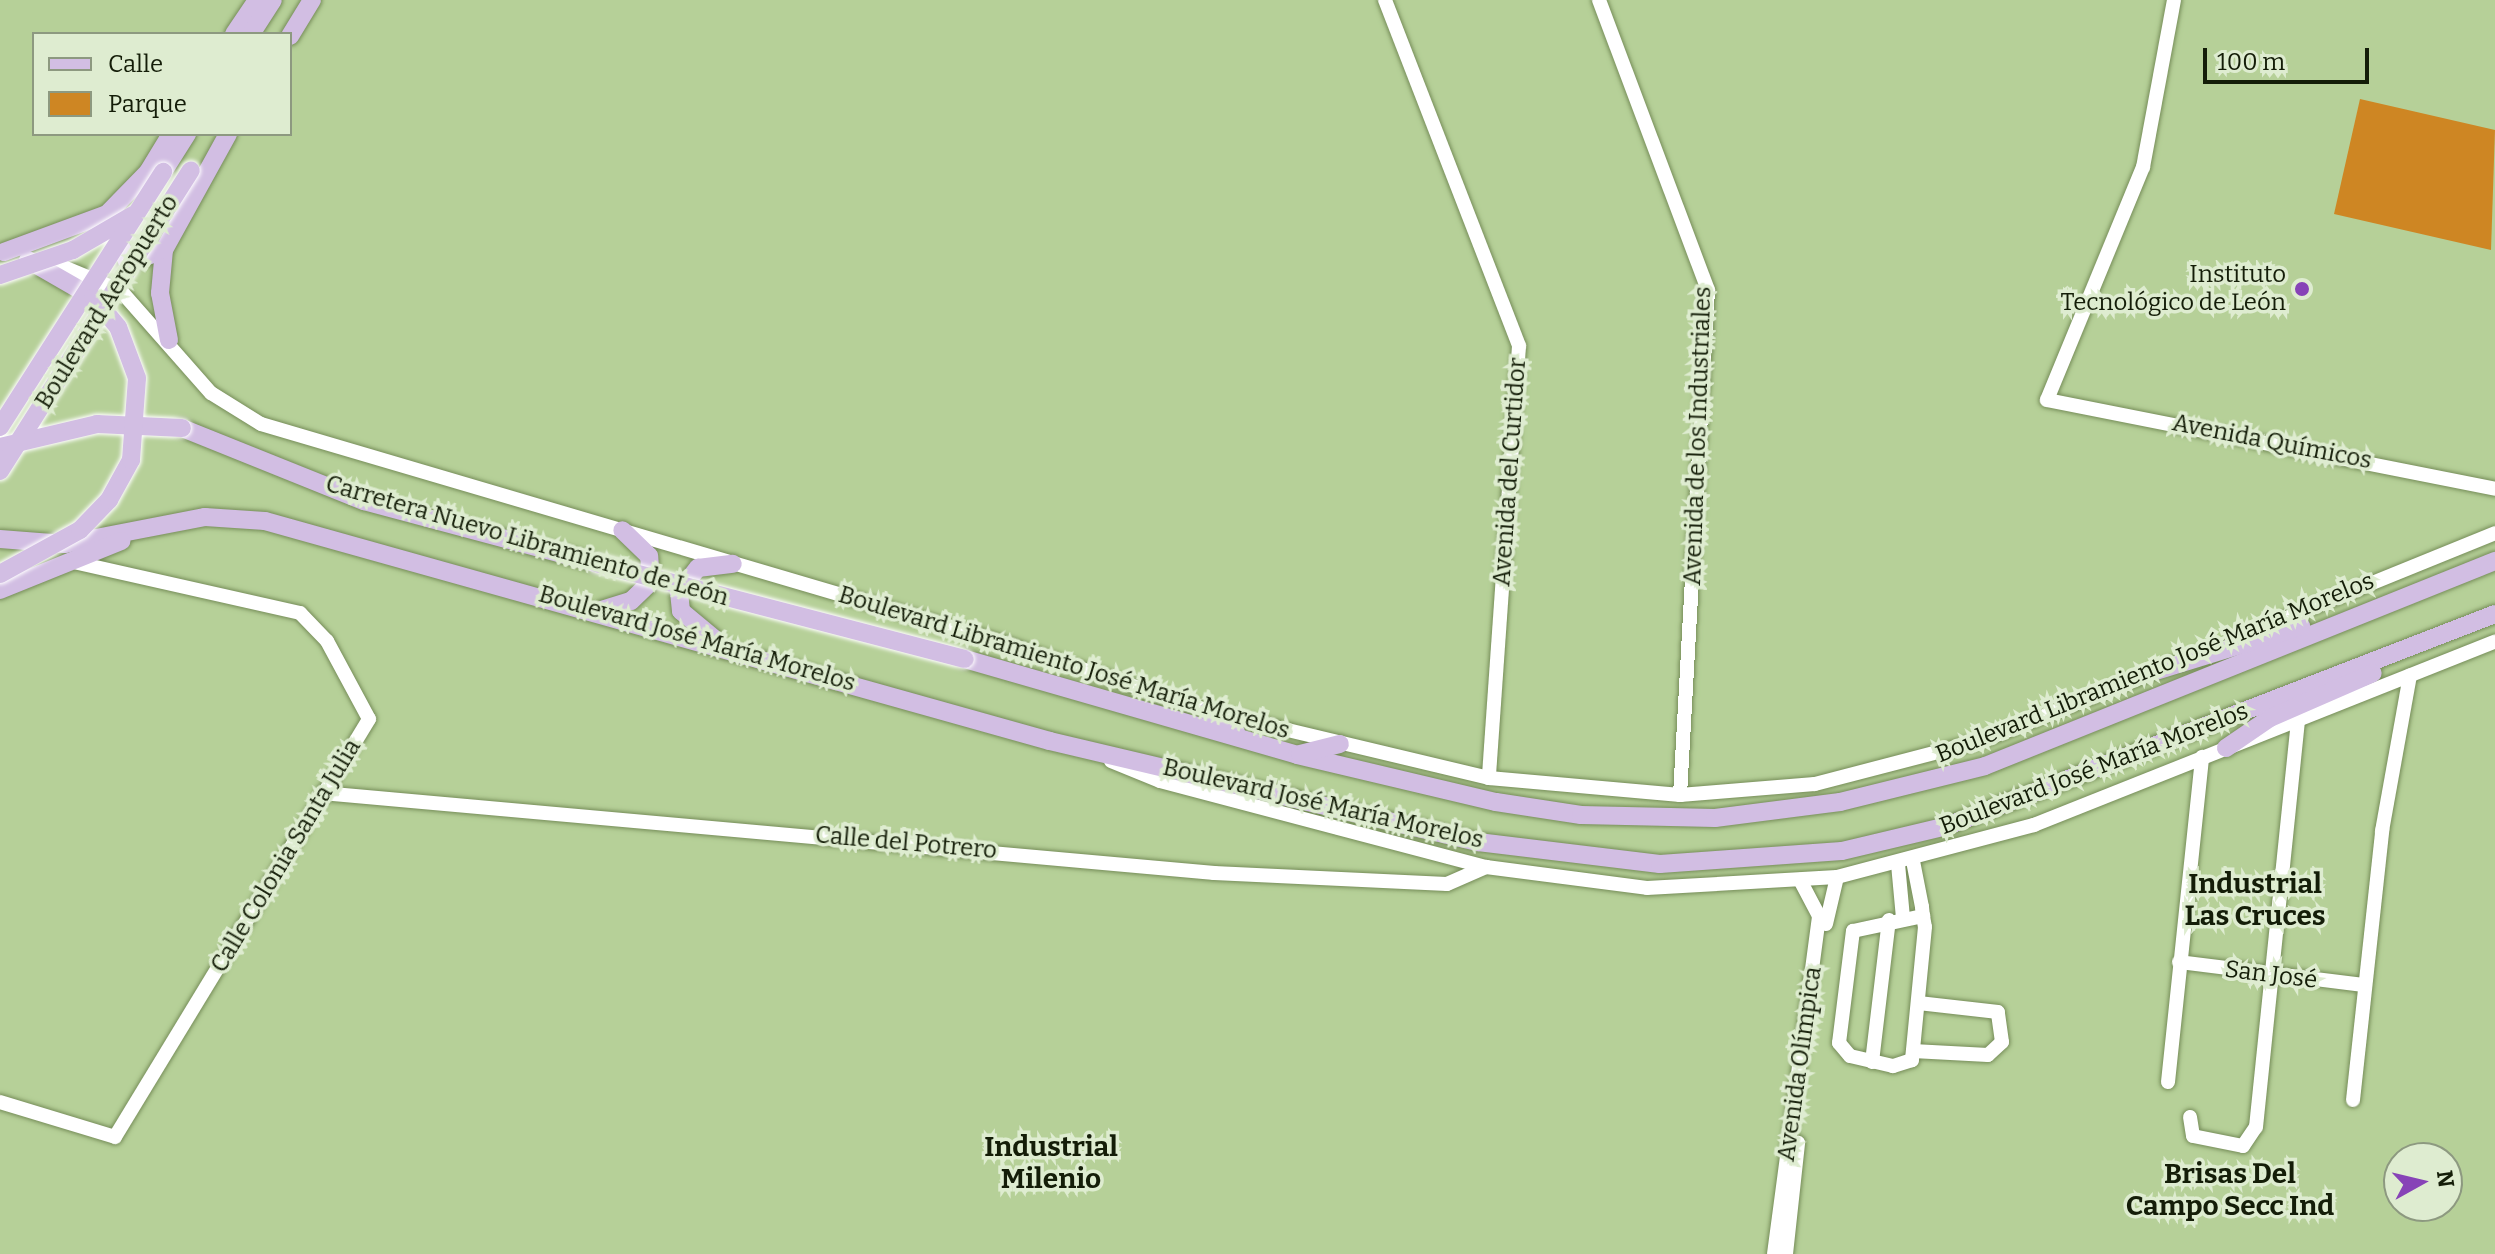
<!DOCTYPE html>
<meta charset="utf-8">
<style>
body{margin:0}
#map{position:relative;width:2495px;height:1254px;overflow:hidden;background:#b6d098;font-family:Bitter,serif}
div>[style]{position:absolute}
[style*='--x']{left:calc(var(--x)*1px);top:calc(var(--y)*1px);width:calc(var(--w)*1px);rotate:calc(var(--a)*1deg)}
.green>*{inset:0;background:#ce8623}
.roads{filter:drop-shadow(0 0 2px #768d59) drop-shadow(0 0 2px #768d59)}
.minor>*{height:14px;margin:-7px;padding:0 7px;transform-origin:7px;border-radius:7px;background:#fff}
.major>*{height:18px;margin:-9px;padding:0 9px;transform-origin:9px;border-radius:9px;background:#d2bee3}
.bridges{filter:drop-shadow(0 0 2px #fff) drop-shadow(0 0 2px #fff)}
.major-bridge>*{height:18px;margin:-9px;padding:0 9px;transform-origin:9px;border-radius:9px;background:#d2bee3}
.dots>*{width:22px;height:22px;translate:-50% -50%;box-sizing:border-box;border:4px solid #deecd0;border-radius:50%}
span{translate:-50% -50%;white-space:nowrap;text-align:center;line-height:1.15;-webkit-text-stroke:7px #deecd0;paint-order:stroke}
.poi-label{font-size:24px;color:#141d08}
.right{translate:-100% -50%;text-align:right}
.street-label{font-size:24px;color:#141d08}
.quarter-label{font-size:28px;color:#141d08;font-weight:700}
.legend{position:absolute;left:32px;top:32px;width:260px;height:104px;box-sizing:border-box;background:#deecd0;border:2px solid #8d9980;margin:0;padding:10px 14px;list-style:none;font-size:24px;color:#141d08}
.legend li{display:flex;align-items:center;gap:16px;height:40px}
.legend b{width:40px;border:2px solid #8d9980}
.north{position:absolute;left:2383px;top:1142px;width:80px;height:80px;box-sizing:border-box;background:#deecd0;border:2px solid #8d9980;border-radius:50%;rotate:82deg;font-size:22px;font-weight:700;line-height:32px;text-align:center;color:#141d08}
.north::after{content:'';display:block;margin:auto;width:28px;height:36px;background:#8743b7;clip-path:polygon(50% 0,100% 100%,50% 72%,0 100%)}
.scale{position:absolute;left:2203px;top:48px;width:166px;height:36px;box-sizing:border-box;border:4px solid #141d08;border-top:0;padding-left:10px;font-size:24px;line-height:28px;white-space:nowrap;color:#141d08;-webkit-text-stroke:6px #deecd0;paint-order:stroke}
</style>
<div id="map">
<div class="green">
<div style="clip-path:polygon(2360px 99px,2495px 130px,2491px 250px,2334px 214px)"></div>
</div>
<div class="roads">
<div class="minor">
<div style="--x:1385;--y:0;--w:371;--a:68.8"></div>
<div style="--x:1519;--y:346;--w:433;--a:94"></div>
<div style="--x:1599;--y:0;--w:310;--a:69.4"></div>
<div style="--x:1708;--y:290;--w:506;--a:93.17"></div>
<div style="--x:2174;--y:0;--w:170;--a:100.5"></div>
<div style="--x:2143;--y:167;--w:252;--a:112.4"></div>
<div style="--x:2047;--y:400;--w:457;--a:11.2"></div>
<div style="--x:44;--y:259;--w:83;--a:22.6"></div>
<div style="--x:121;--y:291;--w:136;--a:48.6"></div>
<div style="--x:211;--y:393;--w:59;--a:31.8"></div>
<div style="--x:261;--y:424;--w:768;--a:16.41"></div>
<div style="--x:998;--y:641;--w:221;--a:18.4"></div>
<div style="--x:1208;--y:711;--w:289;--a:13.4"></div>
<div style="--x:1489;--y:778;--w:192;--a:5.1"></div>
<div style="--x:1680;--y:795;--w:135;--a:-4.7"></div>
<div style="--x:1815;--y:784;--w:175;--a:-14.6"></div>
<div style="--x:1984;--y:740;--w:195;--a:-21.7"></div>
<div style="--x:2232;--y:640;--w:284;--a:-22.1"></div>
<div style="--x:1111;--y:761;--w:53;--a:22.2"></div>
<div style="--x:1160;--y:781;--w:337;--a:14.8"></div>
<div style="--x:1486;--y:867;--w:162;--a:7.4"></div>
<div style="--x:1647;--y:888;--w:190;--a:-3.3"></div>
<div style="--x:1837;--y:877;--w:204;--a:-14.8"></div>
<div style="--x:2034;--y:825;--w:496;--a:-21.7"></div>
<div style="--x:322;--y:793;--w:896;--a:5.12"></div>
<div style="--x:1214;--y:873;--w:233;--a:2.7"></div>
<div style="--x:1447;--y:884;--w:43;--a:-23.6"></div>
<div style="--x:1913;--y:861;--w:47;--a:78.9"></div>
<div style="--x:1922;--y:907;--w:9;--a:84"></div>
<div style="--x:1923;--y:916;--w:11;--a:80"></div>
<div style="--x:1925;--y:927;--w:134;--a:95.6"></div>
<div style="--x:1912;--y:1060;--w:20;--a:162"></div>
<div style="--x:1893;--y:1066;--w:44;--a:-166.9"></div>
<div style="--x:1850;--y:1056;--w:17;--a:-130"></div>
<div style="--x:1839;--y:1043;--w:113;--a:-82.9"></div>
<div style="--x:1853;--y:931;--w:72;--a:-12.1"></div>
<div style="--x:1898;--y:864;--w:54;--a:84.7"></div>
<div style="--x:1826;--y:924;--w:48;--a:-76.8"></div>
<div style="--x:2179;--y:962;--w:185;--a:7.1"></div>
<div style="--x:1913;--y:1051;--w:75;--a:3.1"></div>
<div style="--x:1988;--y:1055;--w:19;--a:-43"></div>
<div style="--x:2002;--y:1042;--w:30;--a:-98"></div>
<div style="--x:1998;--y:1012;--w:80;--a:-173.5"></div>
<div style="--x:1872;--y:1062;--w:143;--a:-83.2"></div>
<div style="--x:2168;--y:1082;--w:327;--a:-84"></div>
<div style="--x:2353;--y:1100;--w:271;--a:-83.8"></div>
<div style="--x:2382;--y:831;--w:158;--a:-79.8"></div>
<div style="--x:0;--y:1102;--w:120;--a:16.9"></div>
<div style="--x:115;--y:1137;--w:489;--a:-58.7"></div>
<div style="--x:369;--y:719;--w:89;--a:-118.3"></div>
<div style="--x:327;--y:641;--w:39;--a:-134"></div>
<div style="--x:300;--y:613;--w:232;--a:-167.3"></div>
<div style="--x:2190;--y:1117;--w:19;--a:81"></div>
<div style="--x:2193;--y:1136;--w:51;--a:11.3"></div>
<div style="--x:2243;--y:1146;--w:23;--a:-56"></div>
<div style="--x:2256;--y:1127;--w:409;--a:-84.1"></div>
<div style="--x:1774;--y:1254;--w:341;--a:-82.4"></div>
<div style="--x:1819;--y:916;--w:41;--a:-117.8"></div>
<div style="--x:1786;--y:1254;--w:112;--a:-83.8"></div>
</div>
<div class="major">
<div style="--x:234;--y:34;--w:41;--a:-55.9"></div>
<div style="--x:251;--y:34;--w:40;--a:-57.1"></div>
<div style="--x:290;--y:36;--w:42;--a:-58.6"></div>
<div style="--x:163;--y:172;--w:45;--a:-57.7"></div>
<div style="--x:116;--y:235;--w:30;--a:67"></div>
<div style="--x:128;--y:263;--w:38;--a:-20"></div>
<div style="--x:4;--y:252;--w:110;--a:-20.3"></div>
<div style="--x:107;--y:214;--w:59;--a:-45.7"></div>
<div style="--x:148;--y:172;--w:44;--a:-58.8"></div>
<div style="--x:28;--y:260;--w:76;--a:29.9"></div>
<div style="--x:169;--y:340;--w:48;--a:-100.8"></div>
<div style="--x:160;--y:293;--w:43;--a:-84.7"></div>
<div style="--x:164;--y:250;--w:132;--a:-61.1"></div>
<div style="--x:182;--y:428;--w:196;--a:21.9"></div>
<div style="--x:364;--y:501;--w:240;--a:15"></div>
<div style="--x:0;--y:539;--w:65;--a:4.4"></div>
<div style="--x:65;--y:544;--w:143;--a:-10.9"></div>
<div style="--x:205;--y:517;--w:60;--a:3.8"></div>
<div style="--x:265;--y:521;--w:815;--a:15.66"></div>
<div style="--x:1050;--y:741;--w:440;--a:13.3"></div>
<div style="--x:1478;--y:842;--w:183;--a:6.9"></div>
<div style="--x:1660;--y:864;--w:182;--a:-4.1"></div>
<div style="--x:1842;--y:851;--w:108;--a:-13.4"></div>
<div style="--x:1947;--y:826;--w:588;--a:-21.15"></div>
<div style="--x:0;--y:590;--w:131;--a:-22"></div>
<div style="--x:601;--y:610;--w:31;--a:-17"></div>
<div style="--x:631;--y:601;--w:28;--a:-44"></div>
<div style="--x:651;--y:582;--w:26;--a:-94"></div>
<div style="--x:649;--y:556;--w:37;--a:-136"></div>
<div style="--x:717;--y:641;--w:47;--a:-140.2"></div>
<div style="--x:681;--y:611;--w:19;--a:-96"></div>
<div style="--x:679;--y:592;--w:31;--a:-52"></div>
<div style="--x:698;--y:568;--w:35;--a:-7"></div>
<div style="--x:965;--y:659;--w:346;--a:16.1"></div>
<div style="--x:1297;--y:755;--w:204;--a:13.3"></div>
<div style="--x:1496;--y:802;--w:86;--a:8.7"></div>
<div style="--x:1581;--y:815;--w:134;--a:1.3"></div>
<div style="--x:1715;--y:818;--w:126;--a:-7.3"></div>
<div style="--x:1840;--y:802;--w:149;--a:-13.9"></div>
<div style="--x:1985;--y:766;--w:550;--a:-21.9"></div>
<div style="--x:2156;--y:671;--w:152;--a:-17.2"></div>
<div style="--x:1208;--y:711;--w:35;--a:37"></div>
<div style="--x:2226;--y:748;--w:53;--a:-34.3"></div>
<div style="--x:2270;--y:718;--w:112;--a:-23.6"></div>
<div style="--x:1300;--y:754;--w:41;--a:-14"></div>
</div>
</div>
<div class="bridges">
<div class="major-bridge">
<div style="--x:0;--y:275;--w:77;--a:-18.9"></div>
<div style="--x:73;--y:250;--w:69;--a:-30.3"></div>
<div style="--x:0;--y:427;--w:303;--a:-57.4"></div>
<div style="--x:0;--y:447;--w:100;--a:-13.3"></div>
<div style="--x:97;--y:424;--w:85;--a:2.7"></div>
<div style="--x:0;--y:471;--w:356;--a:-57.6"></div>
<div style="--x:596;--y:563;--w:381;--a:14.6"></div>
<div style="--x:0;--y:574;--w:91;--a:-28.8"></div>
<div style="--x:80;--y:530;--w:42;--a:-46"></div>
<div style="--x:109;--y:500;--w:46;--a:-61.2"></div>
<div style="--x:131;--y:460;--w:82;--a:-85.8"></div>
<div style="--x:137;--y:378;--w:54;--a:-110.4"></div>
<div style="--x:118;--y:327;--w:38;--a:-130"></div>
</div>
</div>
<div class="dots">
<div style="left:2302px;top:289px;background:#8743b7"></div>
</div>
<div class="poi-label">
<span class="right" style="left:2286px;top:289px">Instituto<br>Tecnológico de León</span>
</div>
<div class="street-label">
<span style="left:107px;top:302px;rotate:-58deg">Boulevard Aeropuerto</span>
<span style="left:1698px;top:436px;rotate:-88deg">Avenida de los Industriales</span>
<span style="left:2272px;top:442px;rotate:11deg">Avenida Químicos</span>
<span style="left:1510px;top:472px;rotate:-86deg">Avenida del Curtidor</span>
<span style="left:527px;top:541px;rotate:16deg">Carretera Nuevo Libramiento de León</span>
<span style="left:697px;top:639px;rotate:16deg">Boulevard José María Morelos</span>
<span style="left:1064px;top:663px;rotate:17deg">Boulevard Libramiento José María Morelos</span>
<span style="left:2155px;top:668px;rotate:-22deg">Boulevard Libramiento José María Morelos</span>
<span style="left:2094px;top:769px;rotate:-21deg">Boulevard José María Morelos</span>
<span style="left:1323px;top:804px;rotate:13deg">Boulevard José María Morelos</span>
<span style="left:906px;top:843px;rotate:5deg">Calle del Potrero</span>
<span style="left:286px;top:856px;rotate:-59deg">Calle Colonia Santa Julia</span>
<span style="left:2271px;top:975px;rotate:7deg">San José</span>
<span style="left:1800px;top:1064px;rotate:-82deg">Avenida Olímpica</span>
</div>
<div class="quarter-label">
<span style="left:2255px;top:900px">Industrial<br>Las Cruces</span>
<span style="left:1051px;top:1163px">Industrial<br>Milenio</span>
<span style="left:2230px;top:1190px">Brisas Del<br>Campo Secc Ind</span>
</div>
<ul class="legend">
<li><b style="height:10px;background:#d2bee3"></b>Calle</li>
<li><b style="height:22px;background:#ce8623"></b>Parque</li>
</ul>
<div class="north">N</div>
<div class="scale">100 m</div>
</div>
